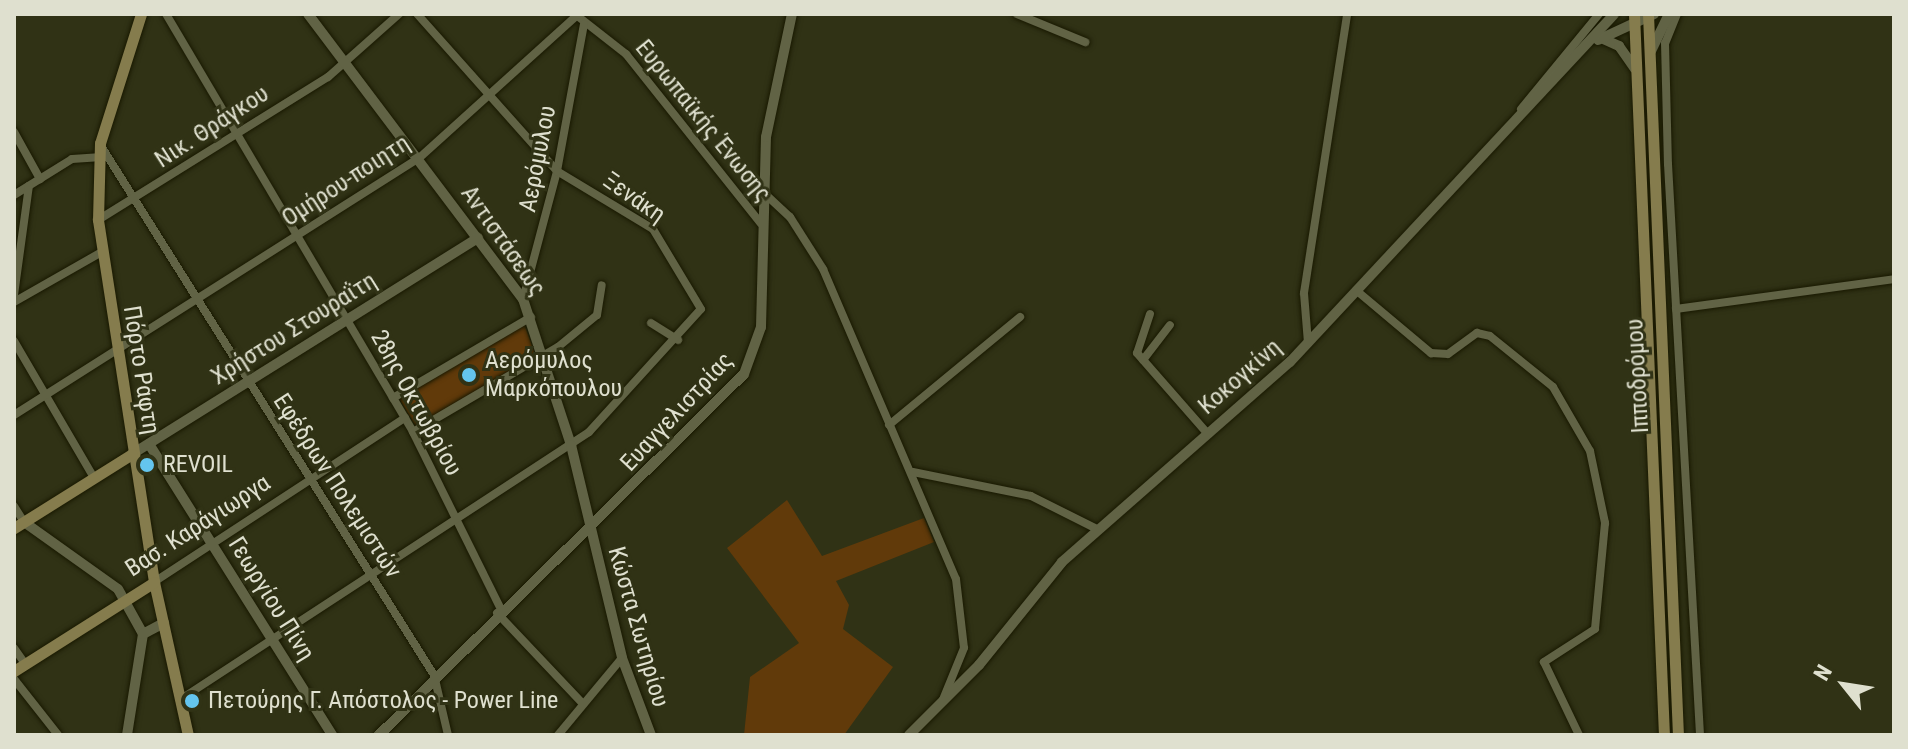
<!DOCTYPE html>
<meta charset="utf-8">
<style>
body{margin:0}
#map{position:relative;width:1908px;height:749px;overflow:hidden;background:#303215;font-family:"Roboto Condensed",sans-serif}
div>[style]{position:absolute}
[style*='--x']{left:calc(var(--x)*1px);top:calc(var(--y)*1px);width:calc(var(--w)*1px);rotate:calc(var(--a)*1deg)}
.green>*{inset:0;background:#613a0a}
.roads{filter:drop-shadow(0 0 2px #191900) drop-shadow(0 0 2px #191900)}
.minor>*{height:8px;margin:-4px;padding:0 4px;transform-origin:4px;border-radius:4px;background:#616345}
.tertiary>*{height:10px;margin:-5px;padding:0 5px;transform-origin:5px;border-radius:5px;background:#616345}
.secondary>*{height:11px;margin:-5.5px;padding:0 5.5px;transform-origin:5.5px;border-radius:5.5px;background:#857c4d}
.dots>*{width:22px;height:22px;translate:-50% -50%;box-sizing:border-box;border:4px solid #303215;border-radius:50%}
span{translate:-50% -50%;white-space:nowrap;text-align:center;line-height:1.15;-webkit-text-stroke:6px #303215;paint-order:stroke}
.street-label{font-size:24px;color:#dfe0cf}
.poi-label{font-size:24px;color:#dfe0cf}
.left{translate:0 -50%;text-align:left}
.frame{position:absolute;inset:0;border:16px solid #dfe0cf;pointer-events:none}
.north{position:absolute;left:1804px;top:645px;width:80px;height:80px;-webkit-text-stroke:6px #303215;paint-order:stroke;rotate:300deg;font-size:22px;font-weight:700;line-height:32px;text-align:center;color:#dfe0cf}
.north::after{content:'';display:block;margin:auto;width:28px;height:36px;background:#dfe0cf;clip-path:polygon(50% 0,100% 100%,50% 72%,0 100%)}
</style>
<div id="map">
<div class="green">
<div style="clip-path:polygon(524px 324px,536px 357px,416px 426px,399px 398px)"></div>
<div style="clip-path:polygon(787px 500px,822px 556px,924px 518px,934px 542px,836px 581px,849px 605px,843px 629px,893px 667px,844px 735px,744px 735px,750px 677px,799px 643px,727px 548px)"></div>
</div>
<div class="roads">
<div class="minor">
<div style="--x:166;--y:14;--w:486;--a:59.4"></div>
<div style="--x:413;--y:432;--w:198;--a:63.6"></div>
<div style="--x:575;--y:14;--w:65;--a:38.1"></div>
<div style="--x:626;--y:54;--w:217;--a:51.5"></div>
<div style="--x:1017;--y:14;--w:74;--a:22.4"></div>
<div style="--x:1677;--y:14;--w:31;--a:112"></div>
<div style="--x:1665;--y:43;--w:121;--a:88.6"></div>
<div style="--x:1668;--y:164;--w:572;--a:86.79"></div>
<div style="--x:1521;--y:109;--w:123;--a:-50.6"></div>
<div style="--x:14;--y:132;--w:54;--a:61"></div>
<div style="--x:101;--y:146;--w:625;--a:57.81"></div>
<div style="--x:434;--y:675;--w:62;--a:76.9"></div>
<div style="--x:763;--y:192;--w:37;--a:43"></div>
<div style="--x:790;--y:217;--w:62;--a:57.6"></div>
<div style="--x:823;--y:269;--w:337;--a:66.8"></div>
<div style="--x:956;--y:579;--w:69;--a:83.4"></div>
<div style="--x:964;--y:648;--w:58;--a:112.2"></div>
<div style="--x:14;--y:195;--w:68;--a:-31.8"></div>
<div style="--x:72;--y:159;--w:26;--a:-4"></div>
<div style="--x:98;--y:220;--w:271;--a:-31.9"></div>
<div style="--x:328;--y:77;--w:95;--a:-41.6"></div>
<div style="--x:1357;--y:291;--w:97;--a:40"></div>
<div style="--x:1431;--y:353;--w:17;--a:3"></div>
<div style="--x:1448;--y:354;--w:36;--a:-36"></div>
<div style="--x:1477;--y:333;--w:13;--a:13"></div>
<div style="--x:1490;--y:336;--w:81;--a:39"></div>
<div style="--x:1553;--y:387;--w:74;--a:60"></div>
<div style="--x:1590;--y:451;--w:74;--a:78.2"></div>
<div style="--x:1605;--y:523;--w:106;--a:95.4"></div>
<div style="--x:1595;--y:629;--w:61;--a:147.1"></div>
<div style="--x:1544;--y:662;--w:81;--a:64.4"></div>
<div style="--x:14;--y:295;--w:110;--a:-82.2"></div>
<div style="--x:523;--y:299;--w:132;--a:-75.1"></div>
<div style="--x:557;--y:171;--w:149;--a:-79.6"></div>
<div style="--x:14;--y:302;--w:99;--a:-29.7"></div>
<div style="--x:1676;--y:309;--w:220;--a:-7.8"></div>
<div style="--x:1150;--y:314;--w:41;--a:108.4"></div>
<div style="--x:1137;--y:353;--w:106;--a:48.8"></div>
<div style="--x:651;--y:323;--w:32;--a:32"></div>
<div style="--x:14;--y:341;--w:159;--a:59.7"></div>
<div style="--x:1308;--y:343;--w:50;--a:-94.6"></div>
<div style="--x:1304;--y:293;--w:282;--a:-81.2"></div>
<div style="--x:1143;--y:360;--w:44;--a:-52.4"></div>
<div style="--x:393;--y:398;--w:160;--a:-30.4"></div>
<div style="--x:14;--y:415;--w:478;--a:-32.4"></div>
<div style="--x:418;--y:159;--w:213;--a:-42.1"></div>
<div style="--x:889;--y:425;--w:170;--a:-39.5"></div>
<div style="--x:413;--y:432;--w:168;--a:-30.4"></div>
<div style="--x:558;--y:347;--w:50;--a:-39.4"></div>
<div style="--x:597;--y:315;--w:30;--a:-81"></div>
<div style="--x:913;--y:472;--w:120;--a:11.5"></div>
<div style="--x:1031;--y:496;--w:74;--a:26.6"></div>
<div style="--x:14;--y:506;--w:19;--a:58"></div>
<div style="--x:154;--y:582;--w:300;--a:-33.2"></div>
<div style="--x:497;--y:613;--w:125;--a:46.6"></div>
<div style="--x:14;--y:648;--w:19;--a:55"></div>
<div style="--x:14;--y:679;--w:71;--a:51.8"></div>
<div style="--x:181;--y:699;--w:488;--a:-33.2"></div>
<div style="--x:589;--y:432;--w:166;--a:-47.7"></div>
<div style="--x:701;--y:309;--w:93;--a:-121"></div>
<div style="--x:653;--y:229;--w:112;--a:-148.9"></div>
<div style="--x:557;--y:171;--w:210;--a:-131.7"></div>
<div style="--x:558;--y:735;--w:100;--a:-50.3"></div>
</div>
<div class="tertiary">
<div style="--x:308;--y:14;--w:357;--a:53"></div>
<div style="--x:523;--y:299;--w:154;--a:71.8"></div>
<div style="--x:571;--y:445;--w:219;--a:76.5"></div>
<div style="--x:622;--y:658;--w:82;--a:69.4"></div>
<div style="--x:1601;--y:38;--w:20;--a:24"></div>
<div style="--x:1619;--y:46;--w:28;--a:55"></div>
<div style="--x:1598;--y:40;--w:62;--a:-24.9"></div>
<div style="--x:1651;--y:51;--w:41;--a:-64.1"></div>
<div style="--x:149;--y:444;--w:344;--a:57.8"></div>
<div style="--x:132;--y:454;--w:408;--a:-32"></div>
<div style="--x:24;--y:522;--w:115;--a:35.5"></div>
<div style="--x:118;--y:589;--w:51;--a:60.9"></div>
<div style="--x:143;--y:634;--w:102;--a:99"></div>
<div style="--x:143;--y:634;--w:24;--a:-28"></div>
<div style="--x:379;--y:735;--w:513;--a:-44.68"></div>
<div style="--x:744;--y:374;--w:50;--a:-70.1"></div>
<div style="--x:761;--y:327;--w:190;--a:-88.5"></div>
<div style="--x:766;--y:137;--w:126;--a:-78.1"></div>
<div style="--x:909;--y:735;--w:99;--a:-45"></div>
<div style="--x:979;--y:665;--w:132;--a:-51.1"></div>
<div style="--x:1062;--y:562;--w:303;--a:-41.3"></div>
<div style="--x:1290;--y:362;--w:475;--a:-47"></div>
</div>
<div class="secondary">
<div style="--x:141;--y:14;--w:135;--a:107.6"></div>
<div style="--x:100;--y:143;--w:77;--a:91.5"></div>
<div style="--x:98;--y:220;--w:366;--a:81.2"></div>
<div style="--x:154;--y:582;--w:157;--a:77.5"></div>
<div style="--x:1634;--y:14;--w:722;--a:87.62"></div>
<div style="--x:1648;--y:14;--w:722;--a:87.62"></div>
<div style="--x:14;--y:528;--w:139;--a:-32.1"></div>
<div style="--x:14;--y:671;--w:166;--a:-32.4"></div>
</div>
</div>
<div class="dots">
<div style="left:469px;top:375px;background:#64c5ee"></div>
<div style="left:147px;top:465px;background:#64c5ee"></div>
<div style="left:192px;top:701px;background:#64c5ee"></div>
</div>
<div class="street-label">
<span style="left:703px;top:121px;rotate:51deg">Ευρωπαϊκής Ένωσης</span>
<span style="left:212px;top:127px;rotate:-33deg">Νικ. Θράγκου</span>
<span style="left:538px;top:159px;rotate:-79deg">Αερόμυλου</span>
<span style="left:346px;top:181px;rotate:-33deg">Ομήρου-ποιητη</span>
<span style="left:634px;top:198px;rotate:35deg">Ξενάκη</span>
<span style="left:503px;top:241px;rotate:55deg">Αντιστάσεως</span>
<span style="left:294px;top:329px;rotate:-32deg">Χρήστου Στουραΐτη</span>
<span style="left:141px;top:370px;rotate:81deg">Πόρτο Ράφτη</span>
<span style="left:1638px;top:376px;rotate:-93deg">Ιπποδρόμου</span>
<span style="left:1240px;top:377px;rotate:-41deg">Κοκογκίνη</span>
<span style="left:416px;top:403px;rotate:61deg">28ης Οκτωβρίου</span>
<span style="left:677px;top:412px;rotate:-47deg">Ευαγγελιστρίας</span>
<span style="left:337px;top:486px;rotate:57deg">Εφέδρων Πολεμιστών</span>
<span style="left:198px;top:526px;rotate:-33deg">Βασ. Καράγιωργα</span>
<span style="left:271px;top:599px;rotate:58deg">Γεωργίου Πίνη</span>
<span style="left:638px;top:627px;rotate:74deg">Κώστα Σωτηρίου</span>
</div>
<div class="poi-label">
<span class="left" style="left:485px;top:375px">Αερόμυλος<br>Μαρκόπουλου</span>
<span class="left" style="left:163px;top:465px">REVOIL</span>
<span class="left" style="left:208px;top:701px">Πετούρης Γ. Απόστολος - Power Line</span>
</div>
<div class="frame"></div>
<div class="north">N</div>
</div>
